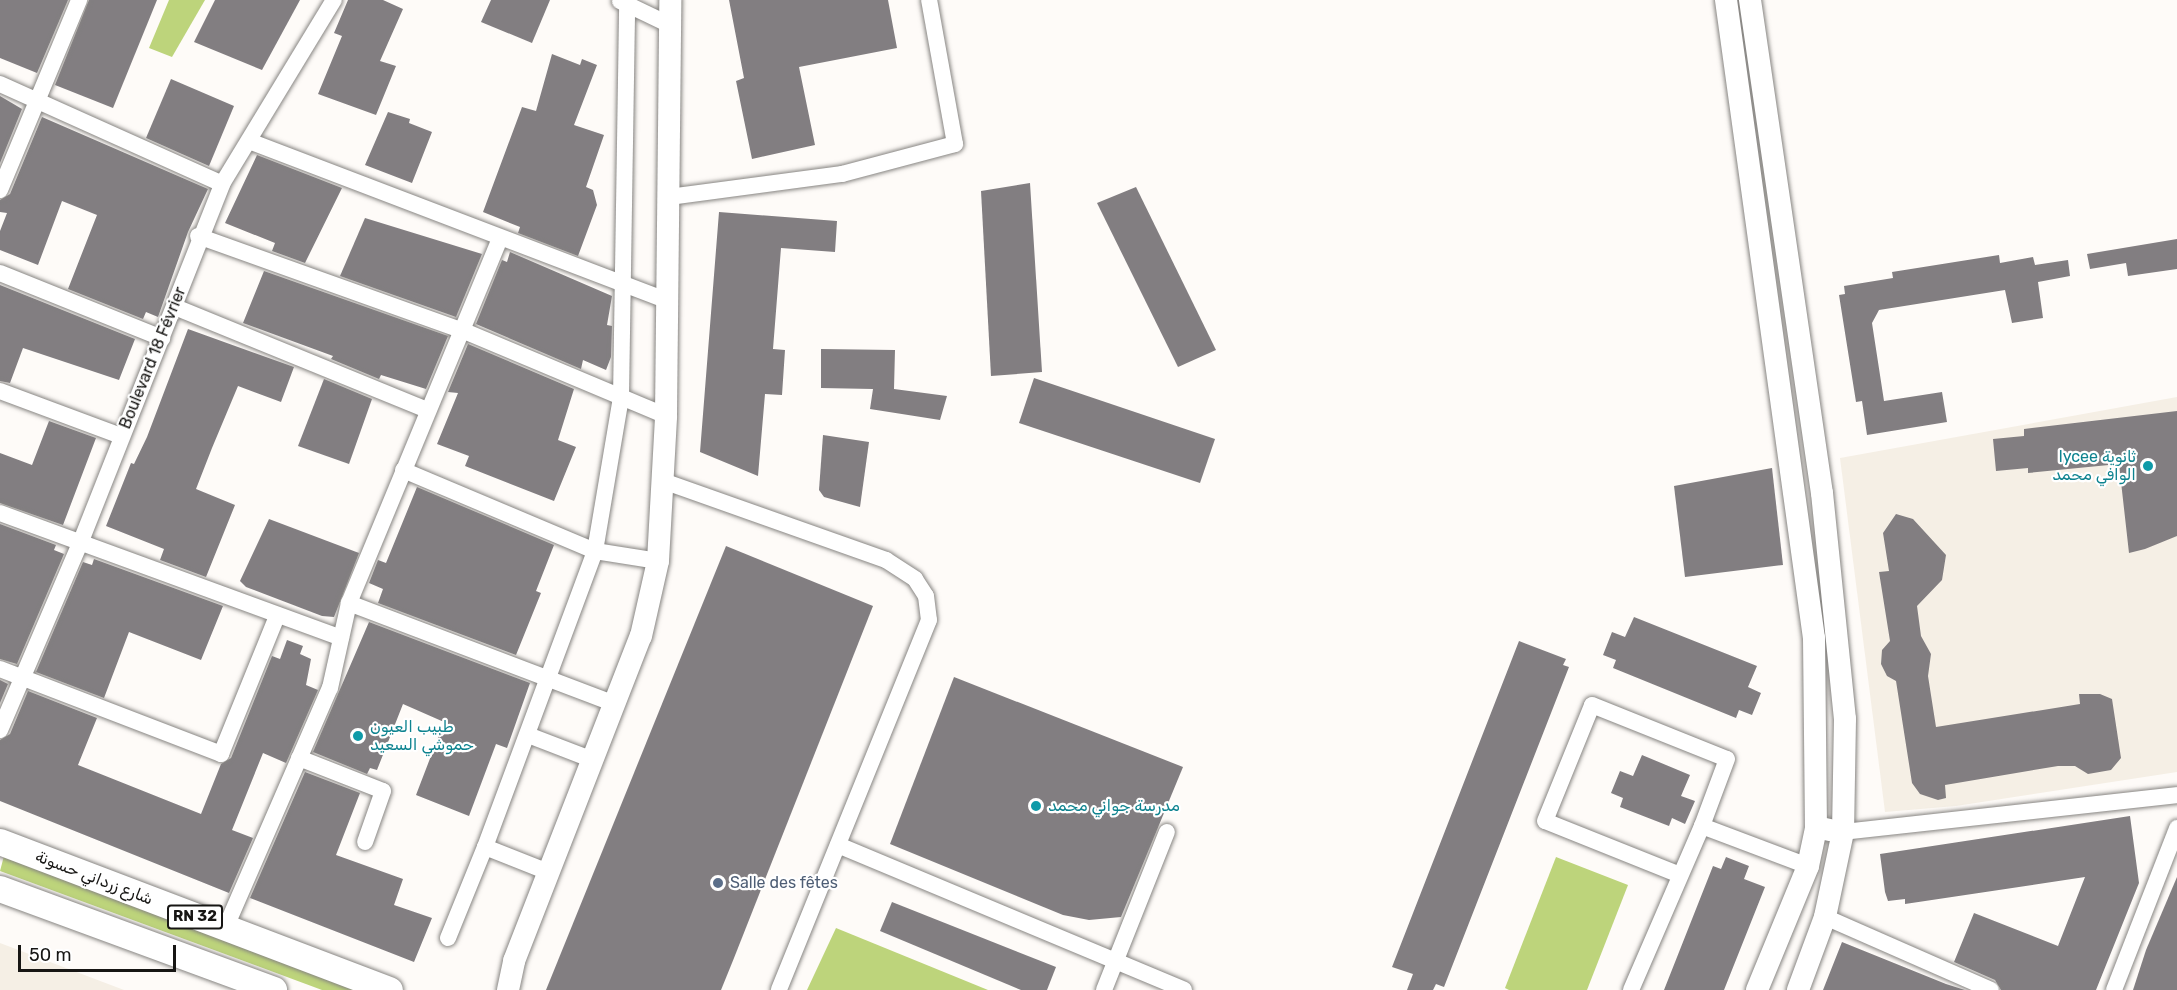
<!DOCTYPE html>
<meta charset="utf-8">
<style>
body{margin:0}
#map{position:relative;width:2177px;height:990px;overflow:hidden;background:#fefbf8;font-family:Rubik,Vazirmatn,sans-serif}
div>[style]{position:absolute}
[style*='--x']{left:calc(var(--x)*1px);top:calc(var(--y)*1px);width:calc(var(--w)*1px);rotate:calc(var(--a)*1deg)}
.built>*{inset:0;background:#f5efe5}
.green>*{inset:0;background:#bdd47b}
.building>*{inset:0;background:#827e81}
.roads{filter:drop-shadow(0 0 2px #878582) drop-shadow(0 0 2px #878582)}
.street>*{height:16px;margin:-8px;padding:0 8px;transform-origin:8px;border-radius:8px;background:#fff}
.secondary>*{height:22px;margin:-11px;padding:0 11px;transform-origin:11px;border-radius:11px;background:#fff}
.primary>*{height:26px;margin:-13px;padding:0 13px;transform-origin:13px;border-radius:13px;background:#fff}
.dots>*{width:16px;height:16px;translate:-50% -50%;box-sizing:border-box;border:3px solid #fff;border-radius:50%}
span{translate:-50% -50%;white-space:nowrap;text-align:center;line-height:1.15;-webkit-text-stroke:4.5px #fff;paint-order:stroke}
.shield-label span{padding:2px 4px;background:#fff;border:2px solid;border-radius:4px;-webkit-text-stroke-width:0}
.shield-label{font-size:15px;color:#171614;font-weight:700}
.street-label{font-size:16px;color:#171614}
.culture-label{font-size:16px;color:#0d838f}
.right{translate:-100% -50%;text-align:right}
.left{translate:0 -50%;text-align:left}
.service-label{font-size:16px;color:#4e5e75}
.scale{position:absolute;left:18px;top:945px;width:158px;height:27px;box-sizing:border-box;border:3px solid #171614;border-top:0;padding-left:8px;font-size:18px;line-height:21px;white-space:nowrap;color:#171614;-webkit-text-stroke:4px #fff;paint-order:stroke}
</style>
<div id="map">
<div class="built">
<div style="clip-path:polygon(2177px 397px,2177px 772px,1956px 806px,1885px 812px,1840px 458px)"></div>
<div style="clip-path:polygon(0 943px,124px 990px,0 990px)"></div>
</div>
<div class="green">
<div style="clip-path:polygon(169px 0,205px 0,172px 57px,149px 48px)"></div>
<div style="clip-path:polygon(4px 856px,372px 990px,322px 990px,0 871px)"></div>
<div style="clip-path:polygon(1556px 857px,1628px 885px,1587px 990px,1509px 990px,1505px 988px)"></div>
<div style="clip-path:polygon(836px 928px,988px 990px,807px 990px)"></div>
</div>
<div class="building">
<div style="clip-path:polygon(0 0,68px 0,37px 73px,0 58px)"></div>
<div style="clip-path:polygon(89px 0,157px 0,113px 108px,55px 85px)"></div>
<div style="clip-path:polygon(215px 0,300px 0,262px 70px,194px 42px)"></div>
<div style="clip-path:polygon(348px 0,383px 0,403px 9px,380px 61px,396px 66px,376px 115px,318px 94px,342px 36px,334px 33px)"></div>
<div style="clip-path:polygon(491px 0,550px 0,532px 43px,481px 22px)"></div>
<div style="clip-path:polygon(729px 0,888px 0,897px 48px,799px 67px,815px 145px,752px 159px,736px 81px,744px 78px)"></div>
<div style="clip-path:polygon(552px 54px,580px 65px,582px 59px,597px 65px,574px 125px,604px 135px,586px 187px,593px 190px,597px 205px,578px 256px,518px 233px,520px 227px,483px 212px,522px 107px,536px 111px)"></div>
<div style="clip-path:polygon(171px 79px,234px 106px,209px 166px,146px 138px)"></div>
<div style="clip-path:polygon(0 96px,22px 109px,0 163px)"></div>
<div style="clip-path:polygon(388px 112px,410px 119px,409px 123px,432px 132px,412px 183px,365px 165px)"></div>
<div style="clip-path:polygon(42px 117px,208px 189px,188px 232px,158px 317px,146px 312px,143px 319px,68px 289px,97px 215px,62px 201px,38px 265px,0 250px,0 231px,7px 213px,0 212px,0 200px,10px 194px)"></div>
<div style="clip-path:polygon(257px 155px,342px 188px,305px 263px,272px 251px,275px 243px,225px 223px)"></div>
<div style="clip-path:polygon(1030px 183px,1042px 372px,991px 376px,981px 191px)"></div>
<div style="clip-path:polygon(1136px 187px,1216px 350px,1178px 367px,1097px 203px)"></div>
<div style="clip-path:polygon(719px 212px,837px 221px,835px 252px,781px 248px,773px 349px,785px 350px,782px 395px,765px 394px,758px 476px,700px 452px)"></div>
<div style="clip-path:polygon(365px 218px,482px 254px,456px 317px,340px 276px)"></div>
<div style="clip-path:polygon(2177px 239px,2177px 269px,2128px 276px,2126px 263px,2090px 269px,2087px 254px)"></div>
<div style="clip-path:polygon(510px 252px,612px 296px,607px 325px,612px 326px,611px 357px,606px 370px,583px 360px,581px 369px,476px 324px,502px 260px,507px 262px)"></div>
<div style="clip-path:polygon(1999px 255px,2000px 263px,2033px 257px,2035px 265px,2068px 260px,2070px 276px,2038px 282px,2043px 318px,2012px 323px,2005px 290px,1879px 310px,1872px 323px,1884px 401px,1942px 392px,1947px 422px,1867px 435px,1862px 401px,1856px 402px,1839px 295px,1845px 294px,1844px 286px,1893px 278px,1892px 272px)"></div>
<div style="clip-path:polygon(264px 271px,448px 336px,426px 389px,381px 375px,379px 379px,331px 359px,333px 356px,243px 323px)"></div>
<div style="clip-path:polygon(0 285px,135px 339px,119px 380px,23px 348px,10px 383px,0 381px)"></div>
<div style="clip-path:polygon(188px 329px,294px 367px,281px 402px,238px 386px,212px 448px,196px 489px,235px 505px,206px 577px,160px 560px,164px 549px,106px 526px,131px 463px,134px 464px,147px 437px)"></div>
<div style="clip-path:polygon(468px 344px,574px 389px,558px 440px,576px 447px,554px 501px,465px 466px,469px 456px,437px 444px,458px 393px,448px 392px)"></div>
<div style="clip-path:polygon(821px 349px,895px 350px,894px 389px,947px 396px,940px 420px,870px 409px,873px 389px,821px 388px)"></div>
<div style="clip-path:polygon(1034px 378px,1215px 439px,1200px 483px,1019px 423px)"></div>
<div style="clip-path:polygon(324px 379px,372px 399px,349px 464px,298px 446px)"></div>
<div style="clip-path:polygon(2177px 411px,2177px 536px,2145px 549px,2129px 553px,2119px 464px,2028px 473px,2028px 468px,1996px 471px,1993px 439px,2024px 436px,2024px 429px)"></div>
<div style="clip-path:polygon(49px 421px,96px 438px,63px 525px,0 503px,0 453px,32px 465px)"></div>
<div style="clip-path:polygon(823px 435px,869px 442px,860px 507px,824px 497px,819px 490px)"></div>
<div style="clip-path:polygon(1772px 468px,1783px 565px,1685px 577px,1674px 486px)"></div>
<div style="clip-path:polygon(417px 487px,554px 545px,536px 591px,541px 593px,516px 655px,378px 603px,383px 589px,369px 583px,378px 560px,386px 563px)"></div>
<div style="clip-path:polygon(1896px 514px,1913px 519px,1946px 555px,1942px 580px,1917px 606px,1921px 636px,1931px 654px,1928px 676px,1936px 727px,2080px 704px,2079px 694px,2100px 694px,2112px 699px,2121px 758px,2111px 770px,2088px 774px,2075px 766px,2058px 766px,1945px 785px,1946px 798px,1938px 800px,1920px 794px,1912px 783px,1896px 681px,1887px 676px,1881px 664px,1882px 650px,1890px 641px,1879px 572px,1889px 571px,1883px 533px)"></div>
<div style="clip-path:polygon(269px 519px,359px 553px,334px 617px,322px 616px,246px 587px,240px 581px)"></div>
<div style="clip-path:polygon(0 524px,56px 545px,54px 550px,64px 554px,17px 664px,0 659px)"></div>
<div style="clip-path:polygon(726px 546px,873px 606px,734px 958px,721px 990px,546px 990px)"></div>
<div style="clip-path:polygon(94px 559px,223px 606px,201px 660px,129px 632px,104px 698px,36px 672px,83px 562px,92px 565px)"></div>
<div style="clip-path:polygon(1634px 617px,1757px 666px,1748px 687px,1761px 693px,1752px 715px,1739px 710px,1736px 718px,1613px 668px,1616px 660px,1603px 655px,1612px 632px,1625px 637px)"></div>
<div style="clip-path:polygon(369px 622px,530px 683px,507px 748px,496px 744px,469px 816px,416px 795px,444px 722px,403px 704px,377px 770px,370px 768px,367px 774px,313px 752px)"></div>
<div style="clip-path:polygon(287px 640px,303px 646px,300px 654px,311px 659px,306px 685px,318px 690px,286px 763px,263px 753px,232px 830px,253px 838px,229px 893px,0 801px,0 740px,10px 734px,28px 691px,97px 718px,78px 765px,201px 814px,221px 764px,231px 758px,272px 656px,280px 659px)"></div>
<div style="clip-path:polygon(1519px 641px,1566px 659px,1563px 665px,1569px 667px,1444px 987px,1436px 984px,1433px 990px,1407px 990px,1413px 974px,1392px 967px)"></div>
<div style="clip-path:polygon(954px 677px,1183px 767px,1121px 917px,1089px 920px,1063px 915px,890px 844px)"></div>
<div style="clip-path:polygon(0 680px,8px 684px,0 703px)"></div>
<div style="clip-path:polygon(1642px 755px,1690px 775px,1681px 796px,1695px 801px,1685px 824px,1672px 818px,1669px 826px,1620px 807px,1623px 798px,1611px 793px,1620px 771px,1633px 776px)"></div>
<div style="clip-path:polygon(305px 772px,360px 793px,336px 855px,403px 879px,394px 905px,432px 918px,414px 962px,250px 898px)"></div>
<div style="clip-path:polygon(2130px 816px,2139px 883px,2096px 990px,2001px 990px,1995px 980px,1954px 962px,1974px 913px,2058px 946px,2085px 877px,1905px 904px,1905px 899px,1888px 901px,1885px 892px,1880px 854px)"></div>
<div style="clip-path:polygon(1726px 857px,1749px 866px,1744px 879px,1765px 887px,1724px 990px,1664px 990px,1713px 866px,1721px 869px)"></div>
<div style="clip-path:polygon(2177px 877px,2177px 990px,2133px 990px,2146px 950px)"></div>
<div style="clip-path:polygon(892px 902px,1056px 967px,1047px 990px,1021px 990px,880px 931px)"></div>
<div style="clip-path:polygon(1842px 942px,1946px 984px,1965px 990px,1823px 990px)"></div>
</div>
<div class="roads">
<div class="street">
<div style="--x:620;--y:1;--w:55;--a:25.6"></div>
<div style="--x:0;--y:84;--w:243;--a:24.2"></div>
<div style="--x:249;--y:141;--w:448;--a:20.9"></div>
<div style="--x:0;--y:190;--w:206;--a:-67.4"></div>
<div style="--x:669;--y:197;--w:175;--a:-7.6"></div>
<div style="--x:842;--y:174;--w:117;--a:-14.9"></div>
<div style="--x:955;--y:144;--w:146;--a:-100.2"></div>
<div style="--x:198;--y:236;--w:282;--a:19.7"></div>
<div style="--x:464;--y:331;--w:219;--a:22.8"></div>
<div style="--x:0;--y:273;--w:175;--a:21.9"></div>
<div style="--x:175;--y:307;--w:272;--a:22.2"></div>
<div style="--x:0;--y:391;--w:129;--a:20.4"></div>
<div style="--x:403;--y:470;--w:208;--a:22.9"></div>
<div style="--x:595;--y:551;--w:64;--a:9"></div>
<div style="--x:663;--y:481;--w:237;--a:19.5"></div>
<div style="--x:886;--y:560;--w:35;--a:33"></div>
<div style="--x:915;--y:579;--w:20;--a:57"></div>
<div style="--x:926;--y:596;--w:24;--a:83"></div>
<div style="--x:929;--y:620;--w:399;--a:112.1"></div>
<div style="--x:0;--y:513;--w:363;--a:20.1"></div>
<div style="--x:349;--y:603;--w:285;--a:20.8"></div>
<div style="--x:0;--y:669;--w:237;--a:21"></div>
<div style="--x:221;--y:754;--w:149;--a:-67.9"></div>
<div style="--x:0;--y:730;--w:206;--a:-66.8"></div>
<div style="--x:81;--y:541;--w:384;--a:-68.4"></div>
<div style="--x:222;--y:184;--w:215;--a:-58.7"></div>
<div style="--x:528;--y:735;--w:70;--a:21"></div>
<div style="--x:299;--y:758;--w:90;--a:21.4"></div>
<div style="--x:383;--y:791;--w:54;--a:109.4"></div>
<div style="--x:1843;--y:832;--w:336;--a:-6.3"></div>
<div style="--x:838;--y:845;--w:375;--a:22.7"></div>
<div style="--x:485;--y:847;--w:68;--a:21.6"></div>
<div style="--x:1680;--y:875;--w:145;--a:-158.2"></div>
<div style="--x:1545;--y:821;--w:125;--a:-67.9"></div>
<div style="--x:1592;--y:705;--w:145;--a:21.8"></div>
<div style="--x:1727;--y:759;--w:72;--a:110.5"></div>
<div style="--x:1825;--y:917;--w:181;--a:23.7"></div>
<div style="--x:225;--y:929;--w:263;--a:-66.5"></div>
<div style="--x:330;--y:688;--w:87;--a:-77.4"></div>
<div style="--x:349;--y:603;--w:395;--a:-67.5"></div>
<div style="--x:448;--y:938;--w:98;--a:-67.9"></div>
<div style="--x:485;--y:847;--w:316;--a:-69.6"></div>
<div style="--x:595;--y:551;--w:156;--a:-80.4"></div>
<div style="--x:621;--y:397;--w:391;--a:-89.1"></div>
<div style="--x:1104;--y:990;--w:170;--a:-68.3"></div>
<div style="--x:1631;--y:990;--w:179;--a:-66.6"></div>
<div style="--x:1702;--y:826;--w:113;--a:20.7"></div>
<div style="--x:2114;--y:990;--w:174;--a:-68.7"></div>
</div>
<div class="secondary">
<div style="--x:1726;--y:0;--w:644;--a:82.15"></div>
<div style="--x:1814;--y:638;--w:189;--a:89.4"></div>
<div style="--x:1750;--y:0;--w:498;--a:81.7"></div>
<div style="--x:1822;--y:493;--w:227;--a:84.2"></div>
<div style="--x:1845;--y:719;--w:113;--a:91"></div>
<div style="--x:1843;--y:832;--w:87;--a:102"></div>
<div style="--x:1825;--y:917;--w:78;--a:110.3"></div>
<div style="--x:508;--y:990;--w:30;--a:-78"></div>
<div style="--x:514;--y:961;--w:349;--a:-68.7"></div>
<div style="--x:641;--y:636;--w:77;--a:-77.2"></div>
<div style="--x:658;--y:561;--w:145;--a:-86.8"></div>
<div style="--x:666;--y:416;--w:416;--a:-89.4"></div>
<div style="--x:1757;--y:990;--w:134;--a:-67.6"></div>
<div style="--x:1808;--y:866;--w:40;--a:-78"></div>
<div style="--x:1816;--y:827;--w:14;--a:12"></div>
</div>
<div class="primary">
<div style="--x:0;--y:842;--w:417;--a:20.8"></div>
<div style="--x:0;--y:889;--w:292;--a:20.2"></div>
</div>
</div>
<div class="dots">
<div style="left:2148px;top:466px;background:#0f9aa8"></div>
<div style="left:358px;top:736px;background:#0f9aa8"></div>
<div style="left:1036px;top:806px;background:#0f9aa8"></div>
<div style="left:718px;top:883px;background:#5c6f8a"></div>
</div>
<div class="shield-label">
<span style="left:195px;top:917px">RN 32</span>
</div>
<div class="street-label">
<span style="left:153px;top:358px;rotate:-68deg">Boulevard 18 Février</span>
<span style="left:94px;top:878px;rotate:21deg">شارع زرداني حسونة</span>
</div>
<div class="culture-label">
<span class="right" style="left:2136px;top:466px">lycee ثانوية<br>الوافي محمد</span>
<span class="left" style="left:370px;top:736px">طبيب العيون<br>حموشي السعيد</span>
<span class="left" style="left:1048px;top:806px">مدرسة جواني محمد</span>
</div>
<div class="service-label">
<span class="left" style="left:730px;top:883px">Salle des fêtes</span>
</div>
<div class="scale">50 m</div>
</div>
